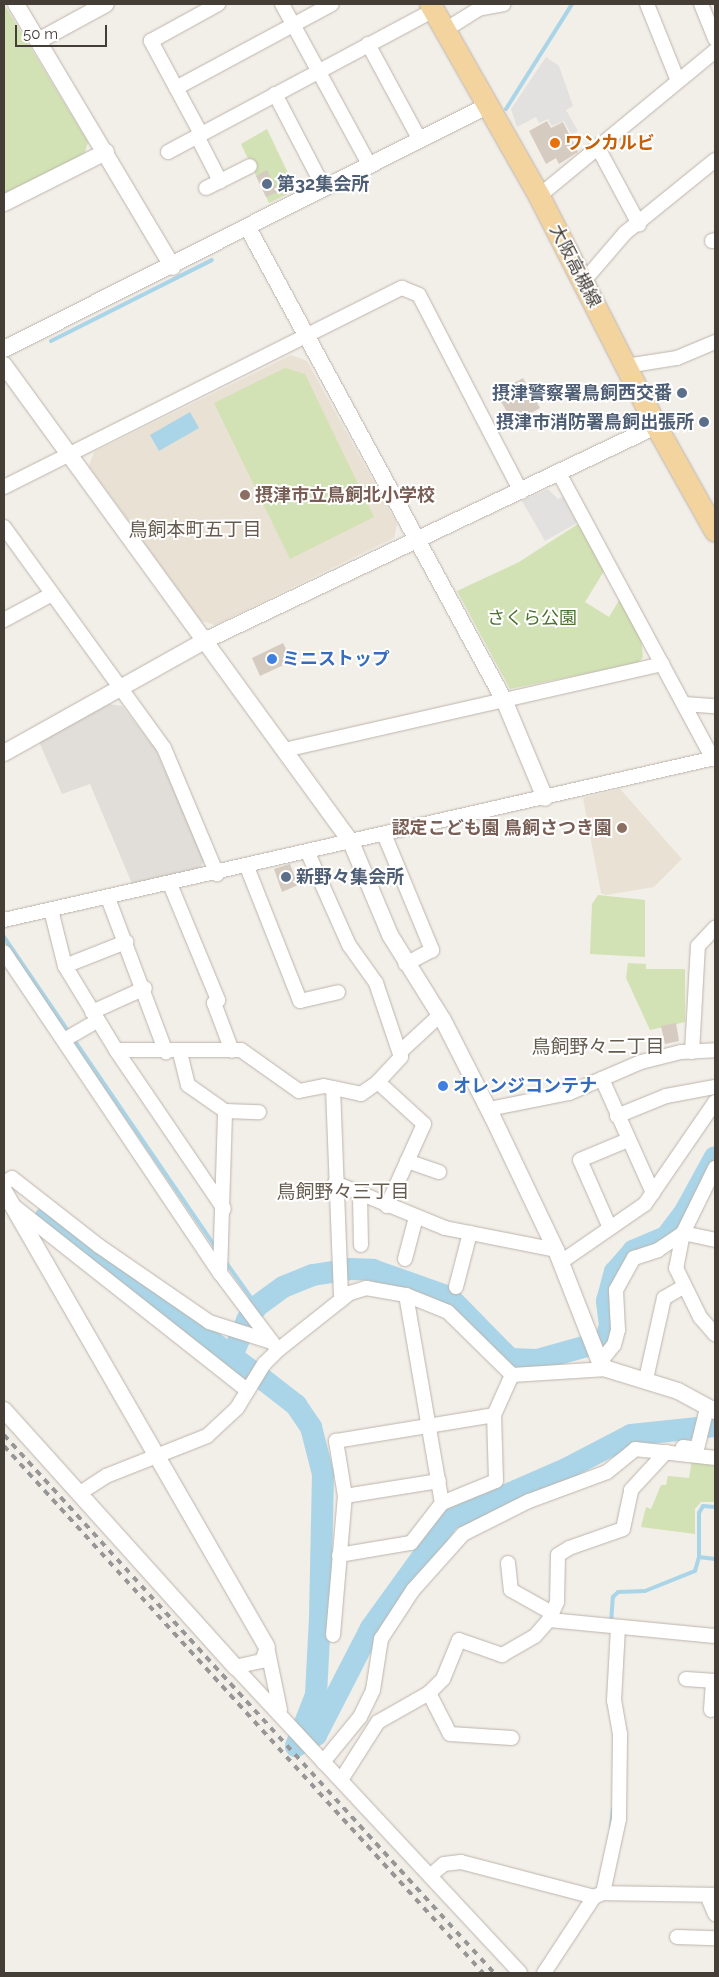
<!DOCTYPE html>
<meta charset="utf-8">
<style>
body{margin:0}
#map{position:relative;width:719px;height:1977px;overflow:hidden;background:#f2eee8;font-family:Raleway,"Noto Sans JP",sans-serif}
div>[style]{position:absolute}
[style*='--x']{left:calc(var(--x)*1px);top:calc(var(--y)*1px);width:calc(var(--w)*1px);rotate:calc(var(--a)*1deg)}
.industrial>*{inset:0;background:#e1ddd9}
.education>*{inset:0;background:#e9e1d3}
.green>*{inset:0;background:#d2e2b4}
.parking>*{inset:0;background:#e3e1df}
.water>*{inset:0;background:#aad5e8}
.stream>*{height:4px;margin:-2px;padding:0 2px;transform-origin:2px;border-radius:2px;background:#aad5e8}
.river>*{height:22px;margin:-11px;padding:0 11px;transform-origin:11px;border-radius:11px;background:#aad5e8}
.building>*{inset:0;background:#d5cbc1}
.roads{filter:drop-shadow(0 0 1px #bcb4ab) drop-shadow(0 0 1px #bcb4ab)}
.minor>*{height:14px;margin:-7px;padding:0 7px;transform-origin:7px;border-radius:7px;background:#fff}
.tertiary>*{height:16px;margin:-8px;padding:0 8px;transform-origin:8px;border-radius:8px;background:#fff}
.primary>*{height:21px;margin:-10.5px;padding:0 10.5px;transform-origin:10.5px;border-radius:10.5px;background:#f3d49f}
.rail>*{height:4px;margin-top:-2px;transform-origin:0;background:repeating-linear-gradient(90deg,#969696 0 6px,transparent 0 12px)}
.dots>*{width:14px;height:14px;translate:-50% -50%;box-sizing:border-box;border:2px solid #fff;border-radius:50%}
span{translate:-50% -50%;white-space:nowrap;text-align:center;line-height:1.15;-webkit-text-stroke:4px #fff;paint-order:stroke}
.food-label{font-size:18px;color:#c56008;font-weight:700}
.left{translate:0 -50%;text-align:left}
.service-label{font-size:18px;color:#4e5e75;font-weight:700}
.right{translate:-100% -50%;text-align:right}
.street-label{font-size:18px;color:#443e37}
.education-label{font-size:18px;color:#785e54;font-weight:700}
.park-label{font-size:18px;color:#4e7030}
.shop-label{font-size:18px;color:#366cbe;font-weight:700}
.neighbourhood-label{font-size:19px;color:#665b4f}
.frame{position:absolute;inset:0;border:5px solid #443e37;pointer-events:none}
.scale{position:absolute;left:15px;top:25px;width:92px;height:22px;box-sizing:border-box;border:2px solid #443e37;border-top:0;padding-left:6px;font-size:15px;line-height:18px;white-space:nowrap;color:#443e37;-webkit-text-stroke:4px #fff;paint-order:stroke}
</style>
<div id="map">
<div class="industrial">
<div style="clip-path:polygon(109px 704px,122px 706px,156px 750px,204px 860px,199px 871px,133px 886px,90px 784px,62px 794px,39px 742px)"></div>
</div>
<div class="education">
<div style="clip-path:polygon(291px 355px,307px 361px,397px 524px,394px 538px,215px 625px,201px 621px,89px 466px,94px 452px)"></div>
<div style="clip-path:polygon(620px 789px,682px 859px,654px 887px,606px 895px,601px 893px,583px 798px)"></div>
</div>
<div class="green">
<div style="clip-path:polygon(4px 4px,88px 142px,85px 152px,72px 161px,4px 195px)"></div>
<div style="clip-path:polygon(267px 129px,296px 190px,269px 203px,241px 144px)"></div>
<div style="clip-path:polygon(285px 368px,305px 374px,374px 517px,290px 559px,214px 403px)"></div>
<div style="clip-path:polygon(578px 524px,604px 571px,585px 602px,609px 617px,620px 599px,641px 637px,643px 657px,638px 663px,510px 689px,457px 591px,519px 562px)"></div>
<div style="clip-path:polygon(598px 895px,645px 900px,645px 957px,590px 954px,592px 904px)"></div>
<div style="clip-path:polygon(628px 963px,646px 964px,646px 969px,685px 969px,685px 1022px,650px 1030px,626px 978px)"></div>
<div style="clip-path:polygon(692px 1460px,715px 1464px,714px 1502px,701px 1502px,695px 1509px,695px 1534px,641px 1527px,646px 1507px,651px 1509px,661px 1485px,666px 1485px,668px 1476px,689px 1478px)"></div>
</div>
<div class="parking">
<div style="clip-path:polygon(546px 57px,559px 66px,573px 106px,566px 110px,578px 131px,571px 134px,564px 121px,552px 126px,548px 119px,539px 123px,536px 117px,517px 127px,511px 109px)"></div>
<div style="clip-path:polygon(548px 489px,558px 499px,563px 497px,577px 523px,545px 541px,522px 501px)"></div>
</div>
<div class="water">
<div style="clip-path:polygon(190px 412px,199px 428px,159px 451px,150px 435px)"></div>
</div>
<div class="stream">
<div style="--x:506;--y:109;--w:124;--a:-57.8"></div>
<div style="--x:51;--y:341;--w:180;--a:-26.7"></div>
<div style="--x:4;--y:937;--w:378;--a:55.7"></div>
<div style="--x:225;--y:1261;--w:55;--a:54.6"></div>
<div style="--x:699;--y:1557;--w:16;--a:7"></div>
<div style="--x:611;--y:1623;--w:26;--a:-86"></div>
<div style="--x:613;--y:1597;--w:7;--a:-45"></div>
<div style="--x:618;--y:1592;--w:27;--a:-2"></div>
<div style="--x:645;--y:1591;--w:54;--a:-21.8"></div>
<div style="--x:695;--y:1571;--w:15;--a:-74"></div>
<div style="--x:699;--y:1557;--w:44;--a:-90"></div>
<div style="--x:699;--y:1513;--w:8;--a:-60"></div>
<div style="--x:703;--y:1506;--w:12;--a:5"></div>
<div style="--x:611;--y:1827;--w:18;--a:-84"></div>
</div>
<div class="river">
<div style="--x:45;--y:1218;--w:267;--a:36.5"></div>
<div style="--x:260;--y:1377;--w:46;--a:37.9"></div>
<div style="--x:296;--y:1405;--w:27;--a:56"></div>
<div style="--x:311;--y:1427;--w:49;--a:75.7"></div>
<div style="--x:323;--y:1474;--w:144;--a:91.2"></div>
<div style="--x:320;--y:1618;--w:77;--a:93"></div>
<div style="--x:316;--y:1695;--w:55;--a:111.4"></div>
<div style="--x:232;--y:1356;--w:39;--a:-67"></div>
<div style="--x:247;--y:1320;--w:17;--a:-54"></div>
<div style="--x:257;--y:1306;--w:32;--a:-36"></div>
<div style="--x:283;--y:1287;--w:32;--a:-22"></div>
<div style="--x:313;--y:1275;--w:36;--a:-9"></div>
<div style="--x:349;--y:1269;--w:24;--a:2"></div>
<div style="--x:373;--y:1270;--w:81;--a:19.6"></div>
<div style="--x:449;--y:1297;--w:87;--a:45.5"></div>
<div style="--x:510;--y:1359;--w:27;--a:2"></div>
<div style="--x:537;--y:1360;--w:71;--a:-15.6"></div>
<div style="--x:605;--y:1341;--w:16;--a:-72"></div>
<div style="--x:610;--y:1326;--w:25;--a:-97"></div>
<div style="--x:607;--y:1301;--w:30;--a:-75"></div>
<div style="--x:615;--y:1272;--w:28;--a:-49"></div>
<div style="--x:633;--y:1251;--w:36;--a:-23"></div>
<div style="--x:666;--y:1237;--w:34;--a:-53"></div>
<div style="--x:686;--y:1210;--w:60;--a:-61.3"></div>
<div style="--x:296;--y:1746;--w:23;--a:-29"></div>
<div style="--x:316;--y:1735;--w:120;--a:-62.8"></div>
<div style="--x:371;--y:1628;--w:133;--a:-54.2"></div>
<div style="--x:449;--y:1520;--w:128;--a:-23.6"></div>
<div style="--x:566;--y:1469;--w:73;--a:-27.6"></div>
<div style="--x:631;--y:1435;--w:84;--a:-6.1"></div>
</div>
<div class="building">
<div style="clip-path:polygon(547px 121px,551px 128px,563px 122px,578px 152px,559px 164px,556px 158px,546px 164px,529px 131px)"></div>
<div style="clip-path:polygon(267px 170px,278px 192px,266px 197px,256px 176px)"></div>
<div style="clip-path:polygon(523px 378px,540px 408px,504px 428px,498px 417px,507px 412px,496px 393px)"></div>
<div style="clip-path:polygon(283px 643px,292px 661px,260px 676px,252px 658px)"></div>
<div style="clip-path:polygon(290px 864px,298px 885px,282px 892px,274px 869px)"></div>
<div style="clip-path:polygon(676px 1023px,679px 1041px,665px 1044px,661px 1026px)"></div>
</div>
<div class="roads">
<div class="minor">
<div style="--x:282;--y:4;--w:184;--a:61.5"></div>
<div style="--x:647;--y:4;--w:83;--a:68.1"></div>
<div style="--x:701;--y:4;--w:38;--a:68"></div>
<div style="--x:445;--y:30;--w:39;--a:-32"></div>
<div style="--x:478;--y:9;--w:26;--a:-11"></div>
<div style="--x:368;--y:44;--w:109;--a:61.6"></div>
<div style="--x:176;--y:88;--w:177;--a:-28.3"></div>
<div style="--x:275;--y:94;--w:106;--a:62.5"></div>
<div style="--x:201;--y:134;--w:106;--a:-118.3"></div>
<div style="--x:151;--y:41;--w:77;--a:-28.9"></div>
<div style="--x:197;--y:136;--w:51;--a:62.9"></div>
<div style="--x:597;--y:146;--w:89;--a:61.7"></div>
<div style="--x:168;--y:152;--w:302;--a:-28.1"></div>
<div style="--x:206;--y:188;--w:49;--a:-26.6"></div>
<div style="--x:539;--y:196;--w:228;--a:-39.5"></div>
<div style="--x:712;--y:241;--w:3;--a:-18"></div>
<div style="--x:583;--y:282;--w:65;--a:-49.4"></div>
<div style="--x:625;--y:233;--w:116;--a:-39"></div>
<div style="--x:626;--y:366;--w:52;--a:-8.9"></div>
<div style="--x:677;--y:358;--w:41;--a:-22.8"></div>
<div style="--x:559;--y:473;--w:325;--a:61.7"></div>
<div style="--x:4;--y:487;--w:445;--a:-26.6"></div>
<div style="--x:402;--y:288;--w:18;--a:22"></div>
<div style="--x:419;--y:295;--w:222;--a:62.6"></div>
<div style="--x:4;--y:527;--w:273;--a:54.1"></div>
<div style="--x:164;--y:748;--w:137;--a:67.2"></div>
<div style="--x:4;--y:620;--w:55;--a:-28.4"></div>
<div style="--x:684;--y:704;--w:31;--a:4"></div>
<div style="--x:284;--y:750;--w:388;--a:-12.8"></div>
<div style="--x:384;--y:834;--w:126;--a:67.5"></div>
<div style="--x:432;--y:950;--w:30;--a:152"></div>
<div style="--x:308;--y:853;--w:101;--a:66"></div>
<div style="--x:349;--y:945;--w:47;--a:54.6"></div>
<div style="--x:376;--y:983;--w:78;--a:71.3"></div>
<div style="--x:401;--y:1057;--w:34;--a:133"></div>
<div style="--x:247;--y:867;--w:144;--a:68.4"></div>
<div style="--x:300;--y:1001;--w:39;--a:-13"></div>
<div style="--x:170;--y:884;--w:126;--a:67.5"></div>
<div style="--x:218;--y:1000;--w:5;--a:143"></div>
<div style="--x:214;--y:1003;--w:51;--a:69.4"></div>
<div style="--x:108;--y:898;--w:165;--a:69.4"></div>
<div style="--x:51;--y:910;--w:58;--a:76"></div>
<div style="--x:65;--y:966;--w:98;--a:58.7"></div>
<div style="--x:116;--y:1050;--w:192;--a:55.8"></div>
<div style="--x:4;--y:920;--w:729;--a:-12.84"></div>
<div style="--x:4;--y:952;--w:387;--a:56.1"></div>
<div style="--x:220;--y:1273;--w:96;--a:53"></div>
<div style="--x:65;--y:966;--w:66;--a:-21.5"></div>
<div style="--x:92;--y:1012;--w:58;--a:-24.4"></div>
<div style="--x:64;--y:1040;--w:38;--a:-30"></div>
<div style="--x:116;--y:1050;--w:125;--a:0"></div>
<div style="--x:241;--y:1050;--w:71;--a:35.3"></div>
<div style="--x:299;--y:1091;--w:25;--a:-11"></div>
<div style="--x:324;--y:1086;--w:38;--a:12"></div>
<div style="--x:361;--y:1094;--w:21;--a:-35"></div>
<div style="--x:378;--y:1082;--w:62;--a:42.4"></div>
<div style="--x:424;--y:1124;--w:90;--a:114.3"></div>
<div style="--x:400;--y:1052;--w:54;--a:-42.8"></div>
<div style="--x:692;--y:1052;--w:106;--a:-86.8"></div>
<div style="--x:698;--y:946;--w:25;--a:-47"></div>
<div style="--x:180;--y:1053;--w:33;--a:76"></div>
<div style="--x:188;--y:1085;--w:45;--a:35.1"></div>
<div style="--x:225;--y:1111;--w:34;--a:2"></div>
<div style="--x:602;--y:1079;--w:125;--a:65.9"></div>
<div style="--x:333;--y:1088;--w:212;--a:87.8"></div>
<div style="--x:489;--y:1109;--w:82;--a:-11.3"></div>
<div style="--x:569;--y:1093;--w:78;--a:-23.3"></div>
<div style="--x:641;--y:1062;--w:41;--a:-14"></div>
<div style="--x:681;--y:1052;--w:34;--a:-3"></div>
<div style="--x:617;--y:1116;--w:53;--a:-22.2"></div>
<div style="--x:666;--y:1096;--w:50;--a:-10.4"></div>
<div style="--x:407;--y:1161;--w:34;--a:19"></div>
<div style="--x:715;--y:1168;--w:72;--a:116.2"></div>
<div style="--x:683;--y:1233;--w:36;--a:101"></div>
<div style="--x:676;--y:1268;--w:55;--a:63.9"></div>
<div style="--x:700;--y:1317;--w:23;--a:49"></div>
<div style="--x:4;--y:1183;--w:9;--a:-32"></div>
<div style="--x:12;--y:1178;--w:110;--a:38"></div>
<div style="--x:99;--y:1246;--w:134;--a:34.6"></div>
<div style="--x:209;--y:1322;--w:66;--a:17.6"></div>
<div style="--x:335;--y:1183;--w:119;--a:22.2"></div>
<div style="--x:445;--y:1228;--w:113;--a:11.2"></div>
<div style="--x:360;--y:1194;--w:51;--a:88.9"></div>
<div style="--x:15;--y:1207;--w:295;--a:38.3"></div>
<div style="--x:610;--y:1228;--w:74;--a:-113.8"></div>
<div style="--x:580;--y:1160;--w:52;--a:-22.6"></div>
<div style="--x:405;--y:1259;--w:43;--a:-75.3"></div>
<div style="--x:561;--y:1262;--w:102;--a:-34.6"></div>
<div style="--x:645;--y:1204;--w:124;--a:-55.5"></div>
<div style="--x:220;--y:1273;--w:162;--a:-88.2"></div>
<div style="--x:456;--y:1287;--w:56;--a:-75.5"></div>
<div style="--x:406;--y:1295;--w:211;--a:80.2"></div>
<div style="--x:600;--y:1362;--w:22;--a:-51"></div>
<div style="--x:614;--y:1345;--w:16;--a:-75"></div>
<div style="--x:618;--y:1330;--w:40;--a:-92.9"></div>
<div style="--x:616;--y:1290;--w:37;--a:-61"></div>
<div style="--x:634;--y:1258;--w:25;--a:-18"></div>
<div style="--x:658;--y:1250;--w:30;--a:-34"></div>
<div style="--x:683;--y:1233;--w:33;--a:12"></div>
<div style="--x:646;--y:1379;--w:83;--a:-77.5"></div>
<div style="--x:664;--y:1298;--w:22;--a:-30"></div>
<div style="--x:683;--y:1447;--w:14;--a:8"></div>
<div style="--x:697;--y:1449;--w:42;--a:-76.3"></div>
<div style="--x:80;--y:1493;--w:31;--a:-33"></div>
<div style="--x:106;--y:1476;--w:109;--a:-21.6"></div>
<div style="--x:207;--y:1436;--w:41;--a:-43"></div>
<div style="--x:237;--y:1408;--w:52;--a:-58.5"></div>
<div style="--x:264;--y:1364;--w:20;--a:-45"></div>
<div style="--x:278;--y:1350;--w:92;--a:-38.4"></div>
<div style="--x:350;--y:1293;--w:17;--a:-17"></div>
<div style="--x:366;--y:1288;--w:41;--a:9.9"></div>
<div style="--x:406;--y:1295;--w:45;--a:22"></div>
<div style="--x:448;--y:1312;--w:90;--a:44.5"></div>
<div style="--x:512;--y:1375;--w:95;--a:-3.6"></div>
<div style="--x:345;--y:1496;--w:95;--a:-9.1"></div>
<div style="--x:339;--y:1555;--w:73;--a:-9.5"></div>
<div style="--x:411;--y:1543;--w:51;--a:-52.2"></div>
<div style="--x:442;--y:1503;--w:58;--a:-22.2"></div>
<div style="--x:496;--y:1481;--w:66;--a:-91.7"></div>
<div style="--x:494;--y:1415;--w:44;--a:-65.8"></div>
<div style="--x:508;--y:1563;--w:27;--a:84"></div>
<div style="--x:511;--y:1590;--w:47;--a:29.3"></div>
<div style="--x:549;--y:1620;--w:20;--a:-66"></div>
<div style="--x:557;--y:1602;--w:47;--a:-88.8"></div>
<div style="--x:558;--y:1555;--w:13;--a:-32"></div>
<div style="--x:569;--y:1548;--w:57;--a:-19.4"></div>
<div style="--x:623;--y:1529;--w:40;--a:-78"></div>
<div style="--x:631;--y:1490;--w:52;--a:-47.4"></div>
<div style="--x:333;--y:1635;--w:140;--a:-85.1"></div>
<div style="--x:345;--y:1496;--w:56;--a:-99.3"></div>
<div style="--x:336;--y:1441;--w:160;--a:-9.3"></div>
<div style="--x:267;--y:1647;--w:64;--a:78.3"></div>
<div style="--x:235;--y:1667;--w:418;--a:47"></div>
<div style="--x:235;--y:1667;--w:28;--a:-13"></div>
<div style="--x:262;--y:1661;--w:15;--a:-70"></div>
<div style="--x:686;--y:1679;--w:29;--a:4"></div>
<div style="--x:429;--y:1693;--w:46;--a:62.9"></div>
<div style="--x:450;--y:1734;--w:62;--a:3.7"></div>
<div style="--x:711;--y:1710;--w:29;--a:-86"></div>
<div style="--x:323;--y:1762;--w:58;--a:-50.6"></div>
<div style="--x:360;--y:1717;--w:30;--a:-64"></div>
<div style="--x:373;--y:1690;--w:52;--a:-81.1"></div>
<div style="--x:381;--y:1639;--w:59;--a:-56.9"></div>
<div style="--x:413;--y:1590;--w:75;--a:-48.2"></div>
<div style="--x:463;--y:1534;--w:74;--a:-26.6"></div>
<div style="--x:529;--y:1501;--w:83;--a:-20.4"></div>
<div style="--x:607;--y:1472;--w:36;--a:-39"></div>
<div style="--x:635;--y:1449;--w:81;--a:6.4"></div>
<div style="--x:341;--y:1780;--w:69;--a:-57.5"></div>
<div style="--x:378;--y:1722;--w:59;--a:-29.6"></div>
<div style="--x:429;--y:1693;--w:20;--a:-45"></div>
<div style="--x:443;--y:1679;--w:42;--a:-67.7"></div>
<div style="--x:459;--y:1640;--w:46;--a:19.2"></div>
<div style="--x:502;--y:1655;--w:38;--a:-30"></div>
<div style="--x:535;--y:1636;--w:21;--a:-49"></div>
<div style="--x:549;--y:1620;--w:167;--a:5.5"></div>
<div style="--x:430;--y:1876;--w:18;--a:-41"></div>
<div style="--x:444;--y:1864;--w:17;--a:-7"></div>
<div style="--x:461;--y:1862;--w:138;--a:14.7"></div>
<div style="--x:603;--y:1893;--w:76;--a:-77.8"></div>
<div style="--x:619;--y:1819;--w:85;--a:-89.3"></div>
<div style="--x:620;--y:1734;--w:34;--a:-100"></div>
<div style="--x:614;--y:1701;--w:73;--a:-86.9"></div>
<div style="--x:707;--y:1895;--w:21;--a:67"></div>
<div style="--x:677;--y:1937;--w:38;--a:2"></div>
<div style="--x:544;--y:1973;--w:91;--a:-56.7"></div>
<div style="--x:594;--y:1897;--w:10;--a:-24"></div>
<div style="--x:603;--y:1893;--w:112;--a:1"></div>
</div>
<div class="tertiary">
<div style="--x:16;--y:4;--w:306;--a:59.2"></div>
<div style="--x:38;--y:41;--w:77;--a:-28.6"></div>
<div style="--x:4;--y:203;--w:114;--a:-26.6"></div>
<div style="--x:248;--y:228;--w:537;--a:61.53"></div>
<div style="--x:504;--y:700;--w:106;--a:67.3"></div>
<div style="--x:4;--y:349;--w:541;--a:-26.71"></div>
<div style="--x:4;--y:365;--w:590;--a:53.97"></div>
<div style="--x:351;--y:842;--w:101;--a:67.2"></div>
<div style="--x:390;--y:935;--w:100;--a:58.1"></div>
<div style="--x:443;--y:1020;--w:108;--a:63"></div>
<div style="--x:492;--y:1116;--w:148;--a:64.5"></div>
<div style="--x:556;--y:1250;--w:120;--a:68.6"></div>
<div style="--x:600;--y:1362;--w:10;--a:45"></div>
<div style="--x:607;--y:1369;--w:74;--a:17.2"></div>
<div style="--x:678;--y:1391;--w:42;--a:28.4"></div>
<div style="--x:4;--y:753;--w:229;--a:-29.2"></div>
<div style="--x:204;--y:641;--w:501;--a:-25.44"></div>
<div style="--x:4;--y:1191;--w:526;--a:60.03"></div>
<div style="--x:4;--y:1410;--w:346;--a:48"></div>
</div>
<div class="primary">
<div style="--x:430;--y:4;--w:221;--a:60.4"></div>
<div style="--x:539;--y:196;--w:258;--a:63"></div>
<div style="--x:656;--y:426;--w:120;--a:60.7"></div>
</div>
</div>
<div class="rail">
<div style="--x:4;--y:1435;--w:728;--a:47.67"></div>
<div style="--x:4;--y:1446;--w:712;--a:47.73"></div>
</div>
<div class="dots">
<div style="left:555px;top:143px;background:#e8710a"></div>
<div style="left:267px;top:184px;background:#5c6f8a"></div>
<div style="left:682px;top:393px;background:#5c6f8a"></div>
<div style="left:704px;top:422px;background:#5c6f8a"></div>
<div style="left:245px;top:495px;background:#8d6e63"></div>
<div style="left:272px;top:659px;background:#3f7fe0"></div>
<div style="left:622px;top:828px;background:#8d6e63"></div>
<div style="left:286px;top:877px;background:#5c6f8a"></div>
<div style="left:443px;top:1086px;background:#3f7fe0"></div>
</div>
<div class="food-label">
<span class="left" style="left:565px;top:143px">ワンカルビ</span>
</div>
<div class="service-label">
<span class="left" style="left:277px;top:184px">第32集会所</span>
<span class="right" style="left:672px;top:393px">摂津警察署鳥飼西交番</span>
<span class="right" style="left:694px;top:422px">摂津市消防署鳥飼出張所</span>
<span class="left" style="left:296px;top:877px">新野々集会所</span>
</div>
<div class="street-label">
<span style="left:575px;top:266px;rotate:63deg">大阪高槻線</span>
</div>
<div class="education-label">
<span class="left" style="left:255px;top:495px">摂津市立鳥飼北小学校</span>
<span class="right" style="left:612px;top:828px">認定こども園 鳥飼さつき園</span>
</div>
<div class="park-label">
<span style="left:532px;top:618px">さくら公園</span>
</div>
<div class="shop-label">
<span class="left" style="left:282px;top:659px">ミニストップ</span>
<span class="left" style="left:453px;top:1086px">オレンジコンテナ</span>
</div>
<div class="neighbourhood-label">
<span style="left:195px;top:530px">鳥飼本町五丁目</span>
<span style="left:598px;top:1047px">鳥飼野々二丁目</span>
<span style="left:343px;top:1192px">鳥飼野々三丁目</span>
</div>
<div class="frame"></div>
<div class="scale">50 m</div>
</div>
